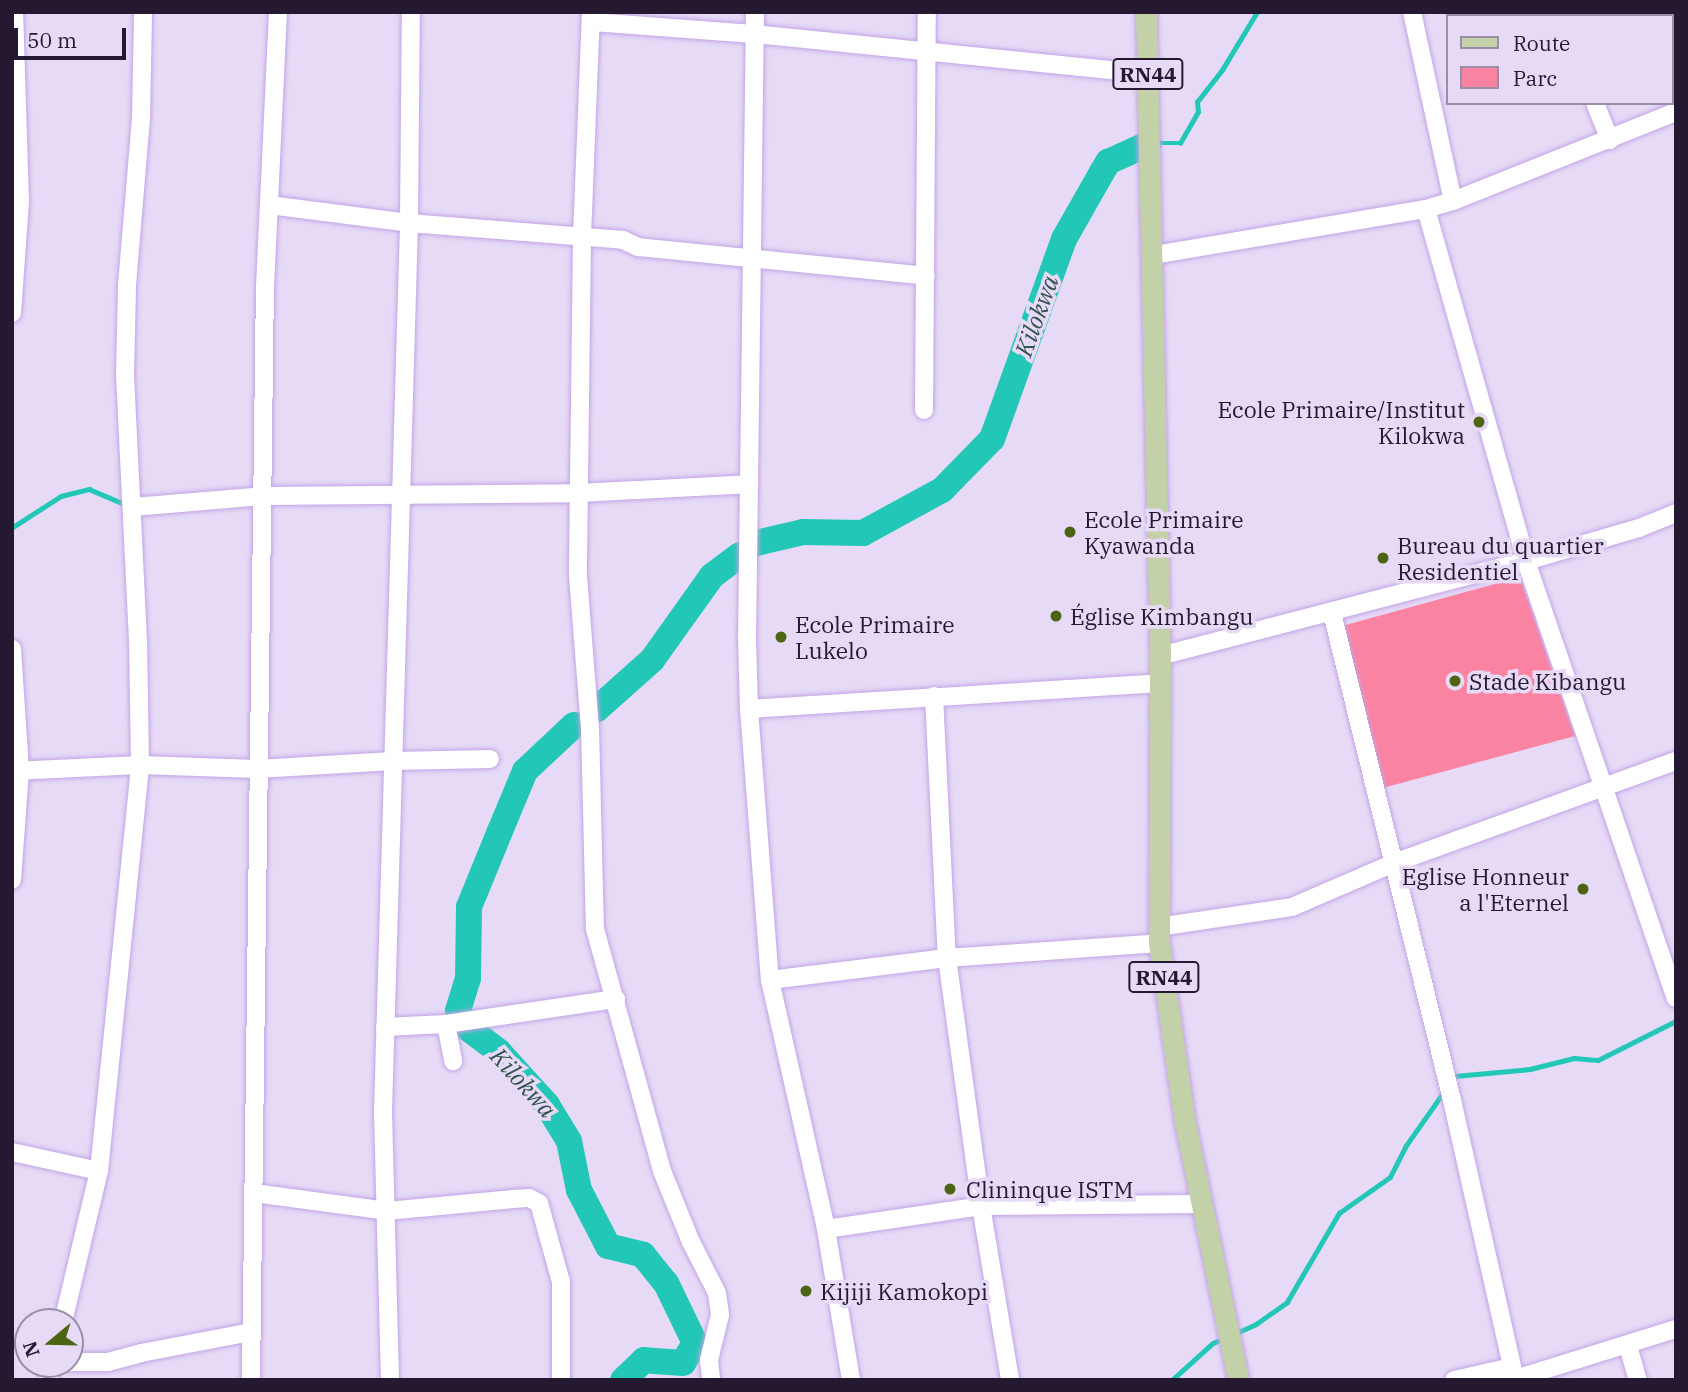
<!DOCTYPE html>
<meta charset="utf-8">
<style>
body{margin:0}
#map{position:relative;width:1688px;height:1392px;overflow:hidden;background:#e6daf6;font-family:"IBM Plex Serif",serif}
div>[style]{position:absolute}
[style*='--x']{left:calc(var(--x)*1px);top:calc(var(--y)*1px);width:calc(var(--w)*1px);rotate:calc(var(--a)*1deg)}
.green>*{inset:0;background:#fb83a2}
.stream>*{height:4.5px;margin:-2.25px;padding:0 2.25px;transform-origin:2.25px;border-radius:2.25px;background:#23c7b8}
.river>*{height:26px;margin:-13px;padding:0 13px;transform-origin:13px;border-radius:13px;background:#23c7b8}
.roads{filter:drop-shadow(0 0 2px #c3a4e7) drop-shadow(0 0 2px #c3a4e7)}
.minor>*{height:18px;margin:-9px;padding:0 9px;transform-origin:9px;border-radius:9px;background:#fff}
.major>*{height:21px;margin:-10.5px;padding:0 10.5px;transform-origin:10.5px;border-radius:10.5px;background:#c3d1a9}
.dots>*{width:19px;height:19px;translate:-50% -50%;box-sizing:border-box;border:4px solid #e6daf6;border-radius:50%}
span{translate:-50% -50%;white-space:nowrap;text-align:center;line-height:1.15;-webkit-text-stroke:7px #e6daf6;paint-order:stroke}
.shield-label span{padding:2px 5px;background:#e6daf6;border:2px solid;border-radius:5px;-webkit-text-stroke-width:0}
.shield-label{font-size:21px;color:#251932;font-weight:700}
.poi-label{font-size:23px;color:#251932}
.right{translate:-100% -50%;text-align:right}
.left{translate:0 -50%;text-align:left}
.water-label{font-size:24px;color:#33534e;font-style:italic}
.frame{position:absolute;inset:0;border:14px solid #251932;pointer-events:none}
.legend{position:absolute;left:1446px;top:14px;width:228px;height:91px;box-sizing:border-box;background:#e6daf6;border:2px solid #998da8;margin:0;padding:9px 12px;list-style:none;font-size:21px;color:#251932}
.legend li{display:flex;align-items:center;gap:14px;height:35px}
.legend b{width:35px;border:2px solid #998da8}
.north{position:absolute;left:14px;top:1308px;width:70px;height:70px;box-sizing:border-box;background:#e6daf6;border:2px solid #998da8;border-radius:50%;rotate:251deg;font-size:19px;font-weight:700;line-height:28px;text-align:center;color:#251932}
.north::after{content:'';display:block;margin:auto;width:24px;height:32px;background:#4d6513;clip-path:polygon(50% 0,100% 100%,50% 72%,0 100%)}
.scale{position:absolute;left:14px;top:28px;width:112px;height:32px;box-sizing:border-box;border:4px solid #251932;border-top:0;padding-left:9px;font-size:21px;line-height:24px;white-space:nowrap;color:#251932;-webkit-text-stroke:5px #e6daf6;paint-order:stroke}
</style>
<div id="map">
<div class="green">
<div style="clip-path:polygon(1520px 577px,1575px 736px,1379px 789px,1342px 626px)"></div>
</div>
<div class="stream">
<div style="--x:1154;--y:143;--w:26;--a:0"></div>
<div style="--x:1180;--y:143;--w:36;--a:-60"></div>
<div style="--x:1198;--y:112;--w:10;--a:-96"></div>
<div style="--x:1197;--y:102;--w:41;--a:-52"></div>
<div style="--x:1222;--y:70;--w:68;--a:-58.9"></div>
<div style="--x:13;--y:527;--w:57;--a:-32.9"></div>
<div style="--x:61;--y:496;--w:29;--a:-14"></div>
<div style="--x:89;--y:489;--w:39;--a:23"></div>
<div style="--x:1452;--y:1080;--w:5;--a:-53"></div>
<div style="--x:1455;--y:1076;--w:75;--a:-5.3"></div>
<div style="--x:1530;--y:1069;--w:45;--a:-14"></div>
<div style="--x:1574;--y:1058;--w:24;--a:5"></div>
<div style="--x:1598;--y:1060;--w:87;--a:-26.6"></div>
<div style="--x:1234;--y:1334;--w:24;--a:-24"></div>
<div style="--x:1256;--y:1324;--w:38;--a:-35"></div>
<div style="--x:1287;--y:1302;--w:103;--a:-59.7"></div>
<div style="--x:1339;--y:1213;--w:62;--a:-35.2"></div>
<div style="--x:1390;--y:1177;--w:34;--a:-63"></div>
<div style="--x:1405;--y:1147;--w:70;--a:-54.9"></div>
<div style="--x:1172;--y:1380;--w:55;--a:-42.1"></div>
<div style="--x:1213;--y:1343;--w:10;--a:-24"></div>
</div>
<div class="river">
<div style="--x:756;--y:543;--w:48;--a:-13.2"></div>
<div style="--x:803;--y:532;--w:60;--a:1"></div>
<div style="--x:863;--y:533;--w:90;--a:-28.6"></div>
<div style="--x:942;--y:490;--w:71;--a:-45.6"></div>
<div style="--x:992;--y:439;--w:213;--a:-70.2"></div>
<div style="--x:1064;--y:239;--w:77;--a:-60.4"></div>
<div style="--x:1102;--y:172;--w:12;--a:-59"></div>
<div style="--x:1108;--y:162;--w:44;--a:-24.2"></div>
<div style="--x:597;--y:709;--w:74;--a:-41.7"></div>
<div style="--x:652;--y:660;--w:103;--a:-54.5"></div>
<div style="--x:712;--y:576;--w:35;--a:-37"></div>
<div style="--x:574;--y:725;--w:67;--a:136.8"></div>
<div style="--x:525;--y:771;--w:65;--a:112.6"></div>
<div style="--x:500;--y:831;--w:82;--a:112.2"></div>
<div style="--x:469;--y:907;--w:71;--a:90.8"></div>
<div style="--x:468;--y:978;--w:34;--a:107"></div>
<div style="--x:458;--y:1011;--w:21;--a:59"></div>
<div style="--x:469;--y:1029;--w:38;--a:37"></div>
<div style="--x:499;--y:1052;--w:72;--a:47.8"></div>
<div style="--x:547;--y:1105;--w:42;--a:58.6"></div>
<div style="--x:569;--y:1141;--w:50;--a:78.5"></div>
<div style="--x:579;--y:1190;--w:63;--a:62.6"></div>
<div style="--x:608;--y:1246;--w:36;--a:14"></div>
<div style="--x:643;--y:1255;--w:36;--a:51"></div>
<div style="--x:666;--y:1283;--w:67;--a:64.2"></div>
<div style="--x:695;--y:1343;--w:23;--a:121"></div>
<div style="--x:683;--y:1363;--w:39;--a:-176"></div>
<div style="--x:644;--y:1360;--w:29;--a:136"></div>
</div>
<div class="roads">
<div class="minor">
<div style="--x:591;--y:12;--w:225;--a:92.3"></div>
<div style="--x:582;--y:237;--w:339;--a:90.7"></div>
<div style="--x:578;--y:576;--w:151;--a:85.5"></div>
<div style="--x:590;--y:727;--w:202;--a:88.6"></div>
<div style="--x:595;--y:929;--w:251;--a:74.5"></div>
<div style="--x:662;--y:1171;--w:77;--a:67.8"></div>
<div style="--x:691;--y:1242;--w:57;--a:63"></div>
<div style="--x:717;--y:1293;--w:22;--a:82"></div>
<div style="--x:720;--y:1315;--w:46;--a:103.7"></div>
<div style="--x:709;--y:1360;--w:20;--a:84"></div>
<div style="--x:755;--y:12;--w:626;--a:90.73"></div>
<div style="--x:747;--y:638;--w:71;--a:88.4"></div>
<div style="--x:749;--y:709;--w:272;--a:85.6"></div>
<div style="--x:770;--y:980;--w:255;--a:77.3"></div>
<div style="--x:826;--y:1229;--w:153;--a:80.6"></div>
<div style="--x:1412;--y:12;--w:193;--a:77.8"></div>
<div style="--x:1559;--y:12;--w:4;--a:76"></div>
<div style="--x:591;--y:22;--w:164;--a:4.2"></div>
<div style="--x:755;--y:34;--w:395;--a:5.8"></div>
<div style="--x:1595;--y:103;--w:40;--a:68"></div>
<div style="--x:269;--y:205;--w:141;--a:7.3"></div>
<div style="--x:409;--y:223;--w:215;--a:4.5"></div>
<div style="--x:623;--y:240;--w:17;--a:25"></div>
<div style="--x:638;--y:247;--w:289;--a:5.7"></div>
<div style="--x:1426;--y:209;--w:366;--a:74.1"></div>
<div style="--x:1526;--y:561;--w:462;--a:71.1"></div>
<div style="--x:1154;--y:255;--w:276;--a:-9.6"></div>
<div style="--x:1426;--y:209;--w:28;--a:-17"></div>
<div style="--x:1453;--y:201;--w:240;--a:-21.8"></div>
<div style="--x:12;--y:313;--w:112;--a:-85.9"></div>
<div style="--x:20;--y:201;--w:189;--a:-91.8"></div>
<div style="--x:924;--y:410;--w:398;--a:-89.6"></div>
<div style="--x:133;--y:507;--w:130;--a:-4.8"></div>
<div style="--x:263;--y:496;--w:316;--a:-0.5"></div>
<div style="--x:579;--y:493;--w:169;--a:-3"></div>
<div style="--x:1332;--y:613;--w:502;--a:76.16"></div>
<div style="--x:1452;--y:1100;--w:287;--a:77.3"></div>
<div style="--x:12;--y:649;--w:122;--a:86.2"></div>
<div style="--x:20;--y:771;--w:109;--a:94.2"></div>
<div style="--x:1160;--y:656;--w:378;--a:-14.6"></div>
<div style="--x:1526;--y:561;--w:118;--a:-16.3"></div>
<div style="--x:1639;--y:528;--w:40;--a:-22"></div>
<div style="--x:934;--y:696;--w:262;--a:87.2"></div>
<div style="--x:947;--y:958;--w:250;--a:82.2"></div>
<div style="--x:981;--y:1206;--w:176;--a:80.5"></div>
<div style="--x:749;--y:709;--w:411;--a:-3.6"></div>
<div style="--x:12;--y:771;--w:128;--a:-2.7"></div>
<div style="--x:140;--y:765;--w:117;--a:2"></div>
<div style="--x:257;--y:769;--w:136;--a:-3.4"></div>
<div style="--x:393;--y:761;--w:97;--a:-1.2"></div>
<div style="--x:1158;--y:927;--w:135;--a:-8.5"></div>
<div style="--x:1292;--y:907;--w:111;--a:-23.3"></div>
<div style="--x:1394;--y:863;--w:300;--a:-19.9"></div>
<div style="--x:770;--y:980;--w:178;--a:-7.1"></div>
<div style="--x:947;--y:958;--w:213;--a:-4"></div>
<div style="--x:446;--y:1024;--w:172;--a:-8.4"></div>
<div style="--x:385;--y:1027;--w:61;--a:-2.8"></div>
<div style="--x:446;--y:1024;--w:38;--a:79"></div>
<div style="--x:12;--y:1152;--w:89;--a:12.3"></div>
<div style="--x:254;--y:1193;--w:134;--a:7.7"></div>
<div style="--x:387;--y:1211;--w:127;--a:-5.4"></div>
<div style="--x:513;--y:1199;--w:16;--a:-4"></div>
<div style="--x:529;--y:1198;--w:11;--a:27"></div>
<div style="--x:539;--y:1203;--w:82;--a:74.4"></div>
<div style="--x:561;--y:1282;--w:98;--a:90"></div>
<div style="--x:826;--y:1229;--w:157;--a:-8.4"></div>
<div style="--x:981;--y:1206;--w:220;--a:-0.5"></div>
<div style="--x:63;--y:1322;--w:155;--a:-76.6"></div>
<div style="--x:99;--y:1171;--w:408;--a:-84.2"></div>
<div style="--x:140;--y:765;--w:124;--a:-90.9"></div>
<div style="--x:138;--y:641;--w:266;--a:-92.8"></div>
<div style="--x:125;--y:375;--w:90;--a:-88.7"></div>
<div style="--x:127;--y:285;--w:168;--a:-85.2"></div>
<div style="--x:141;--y:118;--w:106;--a:-88.9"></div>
<div style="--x:1628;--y:1346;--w:35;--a:74"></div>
<div style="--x:70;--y:1362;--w:38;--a:0"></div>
<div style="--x:108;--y:1362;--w:34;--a:-15"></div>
<div style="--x:141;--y:1353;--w:112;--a:-10.8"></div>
<div style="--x:1515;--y:1379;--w:169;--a:-17.3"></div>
<div style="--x:48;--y:1380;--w:17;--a:-73"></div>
<div style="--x:251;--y:1380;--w:1093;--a:-89.27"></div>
<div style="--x:265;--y:287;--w:275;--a:-87.3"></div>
<div style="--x:390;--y:1380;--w:269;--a:-91.5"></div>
<div style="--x:383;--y:1111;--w:888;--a:-88.32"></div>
<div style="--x:409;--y:223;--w:211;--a:-89.5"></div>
<div style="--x:1454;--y:1380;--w:59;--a:-12.6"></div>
</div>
<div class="major">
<div style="--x:1146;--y:12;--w:644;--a:88.75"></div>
<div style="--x:1160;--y:656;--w:287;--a:90.2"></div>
<div style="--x:1159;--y:943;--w:182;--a:81.8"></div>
<div style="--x:1185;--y:1123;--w:262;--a:78.3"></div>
</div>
</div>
<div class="dots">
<div style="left:1479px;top:422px;background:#4d6513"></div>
<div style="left:1070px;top:532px;background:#4d6513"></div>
<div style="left:1383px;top:558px;background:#4d6513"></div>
<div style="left:1056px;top:616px;background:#4d6513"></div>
<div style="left:781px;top:637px;background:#4d6513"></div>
<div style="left:1455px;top:681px;background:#4d6513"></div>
<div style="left:1583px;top:889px;background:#4d6513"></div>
<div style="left:950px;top:1189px;background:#4d6513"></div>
<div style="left:806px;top:1291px;background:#4d6513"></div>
</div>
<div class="shield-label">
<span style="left:1148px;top:74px">RN44</span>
<span style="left:1164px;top:977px">RN44</span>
</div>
<div class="poi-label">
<span class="right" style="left:1465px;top:422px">Ecole Primaire/Institut<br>Kilokwa</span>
<span class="left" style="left:1084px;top:532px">Ecole Primaire<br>Kyawanda</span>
<span class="left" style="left:1397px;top:558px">Bureau du quartier<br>Residentiel</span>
<span class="left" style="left:1070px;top:616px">Église Kimbangu</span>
<span class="left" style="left:795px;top:637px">Ecole Primaire<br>Lukelo</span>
<span class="left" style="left:1469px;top:681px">Stade Kibangu</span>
<span class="right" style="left:1569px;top:889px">Eglise Honneur<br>a l'Eternel</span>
<span class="left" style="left:966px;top:1189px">Clininque ISTM</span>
<span class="left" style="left:820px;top:1291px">Kijiji Kamokopi</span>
</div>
<div class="water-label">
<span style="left:1037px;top:316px;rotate:-70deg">Kilokwa</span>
<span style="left:523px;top:1083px;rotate:48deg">Kilokwa</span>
</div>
<div class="frame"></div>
<ul class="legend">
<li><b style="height:9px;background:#c3d1a9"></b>Route</li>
<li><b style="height:19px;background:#fb83a2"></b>Parc</li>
</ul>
<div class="north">N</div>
<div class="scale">50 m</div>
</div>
